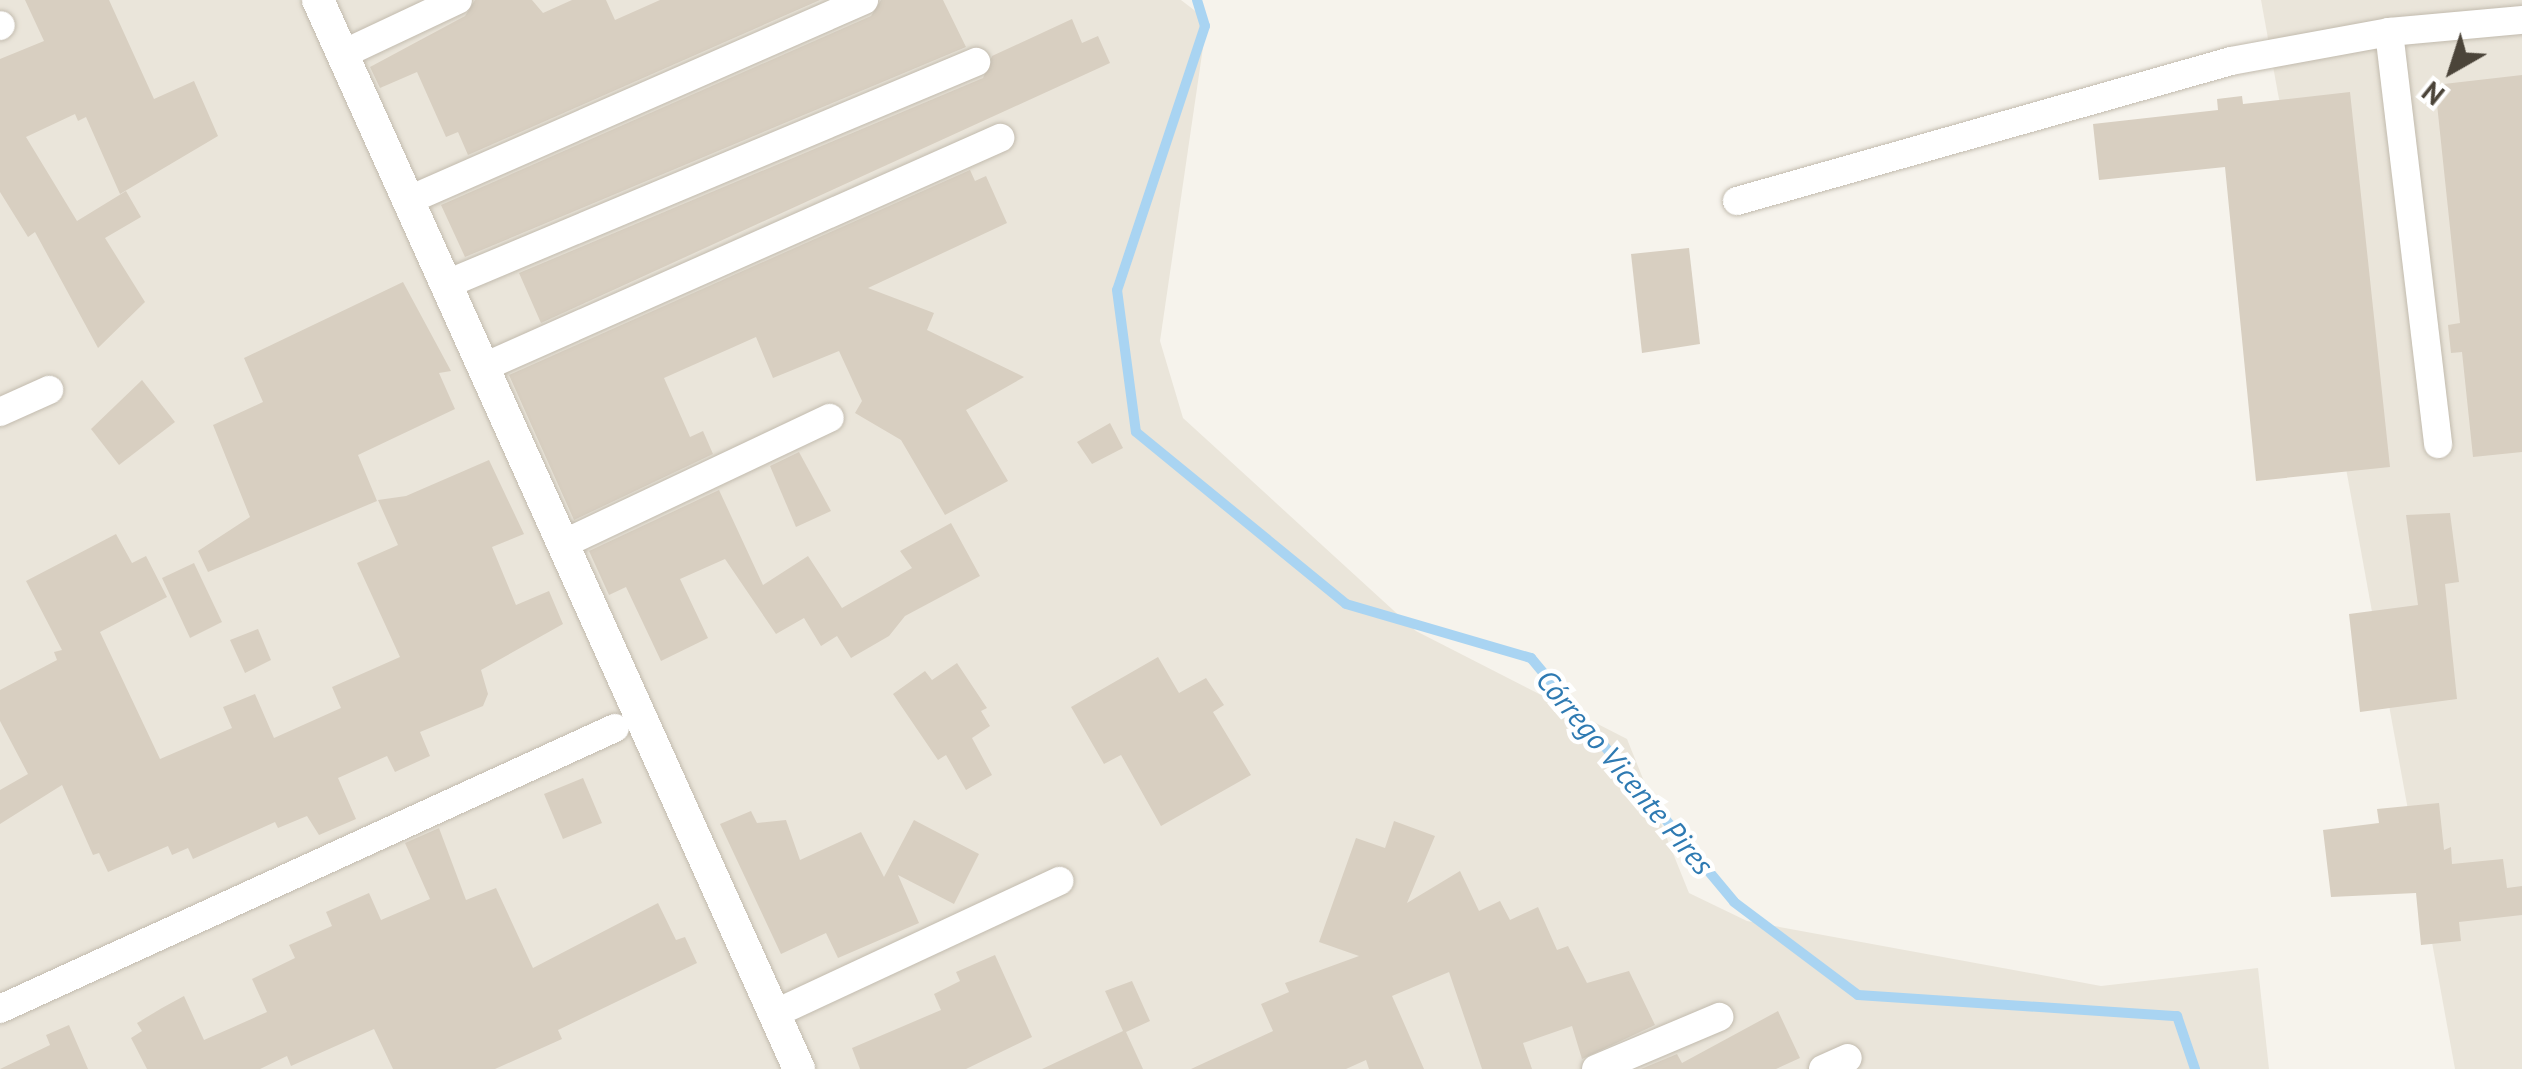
<!DOCTYPE html>
<meta charset="utf-8">
<style>
body{margin:0}
#map{position:relative;width:2522px;height:1069px;overflow:hidden;background:#f6f3ec;font-family:"PT Sans",sans-serif}
div>[style]{position:absolute}
[style*='--x']{left:calc(var(--x)*1px);top:calc(var(--y)*1px);width:calc(var(--w)*1px);rotate:calc(var(--a)*1deg)}
.residential>*{inset:0;background:#eae5da}
.stream>*{height:10px;margin:-5px;padding:0 5px;transform-origin:5px;border-radius:5px;background:#a9d4f2}
.building>*{inset:0;background:#d8cfc1}
.roads{filter:drop-shadow(0 0 2px #c2bbae) drop-shadow(0 0 2px #c2bbae)}
.minor>*{height:28px;margin:-14px;padding:0 14px;transform-origin:14px;border-radius:14px;background:#fff}
.tertiary>*{height:32px;margin:-16px;padding:0 16px;transform-origin:16px;border-radius:16px;background:#fff}
span{translate:-50% -50%;white-space:nowrap;text-align:center;line-height:1.15;-webkit-text-stroke:9px #fff;paint-order:stroke}
.water-label{font-size:30px;color:#2e7ab2;font-style:italic}
.north{position:absolute;left:2402px;top:20px;width:100px;height:100px;-webkit-text-stroke:8px #fff;paint-order:stroke;rotate:219deg;font-size:28px;font-weight:700;line-height:40px;text-align:center;color:#4b4439}
.north::after{content:'';display:block;margin:auto;width:35px;height:45px;background:#4b4439;clip-path:polygon(50% 0,100% 100%,50% 72%,0 100%)}
</style>
<div id="map">
<div class="residential">
<div style="clip-path:polygon(0 0,1181px 0,1207px 20px,1160px 341px,1183px 418px,1416px 631px,1627px 739px,1689px 893px,1747px 921px,2101px 986px,2258px 968px,2269px 1069px,0 1069px)"></div>
<div style="clip-path:polygon(2261px 0,2522px 0,2522px 1069px,2455px 1069px)"></div>
</div>
<div class="stream">
<div style="--x:1197;--y:0;--w:27;--a:73"></div>
<div style="--x:1205;--y:26;--w:278;--a:108.4"></div>
<div style="--x:1117;--y:290;--w:143;--a:82.4"></div>
<div style="--x:1136;--y:432;--w:271;--a:39.3"></div>
<div style="--x:1346;--y:604;--w:193;--a:16.3"></div>
<div style="--x:1531;--y:658;--w:317;--a:50.2"></div>
<div style="--x:1734;--y:902;--w:155;--a:36.9"></div>
<div style="--x:1858;--y:995;--w:320;--a:3.8"></div>
<div style="--x:2177;--y:1016;--w:56;--a:71.2"></div>
</div>
<div class="building">
<div style="clip-path:polygon(25px 0,109px 0,154px 99px,194px 81px,218px 136px,120px 194px,86px 117px,78px 121px,75px 114px,26px 137px,77px 221px,126px 191px,141px 217px,105px 238px,145px 302px,98px 348px,35px 232px,28px 237px,0 192px,0 59px,44px 41px)"></div>
<div style="clip-path:polygon(475px 0,532px 0,543px 13px,572px 0,606px 0,615px 20px,660px 0,820px 0,468px 155px,458px 132px,446px 137px,417px 72px,380px 88px,370px 67px,465px 16px)"></div>
<div style="clip-path:polygon(881px 0,943px 0,966px 47px,465px 257px,441px 205px,871px 16px)"></div>
<div style="clip-path:polygon(1072px 19px,1082px 43px,1098px 36px,1110px 63px,541px 323px,519px 273px,983px 78px,992px 56px)"></div>
<div style="clip-path:polygon(2522px 75px,2522px 452px,2473px 457px,2462px 352px,2451px 353px,2448px 325px,2460px 323px,2435px 85px)"></div>
<div style="clip-path:polygon(2350px 92px,2390px 467px,2256px 481px,2225px 167px,2099px 180px,2093px 124px,2218px 110px,2217px 99px,2242px 96px,2243px 104px)"></div>
<div style="clip-path:polygon(970px 170px,975px 181px,986px 176px,1007px 223px,868px 288px,934px 313px,927px 330px,1024px 377px,966px 410px,1008px 481px,945px 515px,901px 440px,855px 413px,862px 401px,839px 351px,773px 378px,756px 337px,664px 378px,690px 437px,703px 431px,713px 454px,574px 520px,509px 375px)"></div>
<div style="clip-path:polygon(1689px 248px,1700px 344px,1642px 353px,1631px 254px)"></div>
<div style="clip-path:polygon(403px 282px,451px 371px,439px 373px,455px 409px,358px 455px,377px 501px,208px 572px,198px 551px,250px 517px,213px 425px,263px 402px,244px 358px)"></div>
<div style="clip-path:polygon(142px 380px,175px 422px,119px 465px,91px 429px)"></div>
<div style="clip-path:polygon(1110px 423px,1123px 448px,1092px 464px,1077px 442px)"></div>
<div style="clip-path:polygon(799px 452px,831px 511px,796px 527px,770px 466px)"></div>
<div style="clip-path:polygon(489px 460px,524px 534px,492px 547px,516px 605px,549px 591px,563px 624px,481px 670px,488px 694px,483px 706px,420px 732px,430px 756px,395px 772px,387px 756px,338px 778px,356px 819px,319px 835px,307px 816px,278px 828px,275px 822px,193px 859px,188px 848px,172px 855px,168px 846px,108px 872px,99px 853px,93px 855px,62px 785px,0 824px,0 790px,28px 774px,0 721px,0 690px,57px 660px,54px 652px,62px 650px,26px 581px,116px 534px,132px 563px,146px 556px,167px 597px,100px 632px,160px 759px,232px 728px,223px 707px,255px 694px,274px 738px,341px 708px,332px 687px,400px 657px,357px 563px,398px 545px,378px 500px,406px 496px)"></div>
<div style="clip-path:polygon(719px 490px,763px 585px,808px 556px,842px 608px,912px 568px,900px 551px,951px 523px,980px 576px,905px 616px,889px 636px,851px 658px,837px 636px,821px 646px,804px 618px,776px 634px,725px 559px,680px 579px,708px 638px,661px 661px,626px 587px,609px 595px,589px 551px)"></div>
<div style="clip-path:polygon(2450px 513px,2459px 582px,2445px 584px,2457px 699px,2360px 712px,2349px 614px,2418px 605px,2406px 515px)"></div>
<div style="clip-path:polygon(194px 563px,222px 622px,190px 638px,162px 578px)"></div>
<div style="clip-path:polygon(258px 629px,271px 660px,245px 673px,230px 640px)"></div>
<div style="clip-path:polygon(1158px 657px,1179px 693px,1206px 678px,1224px 705px,1213px 712px,1251px 775px,1161px 826px,1121px 755px,1104px 764px,1071px 707px)"></div>
<div style="clip-path:polygon(957px 663px,987px 708px,981px 711px,990px 726px,972px 738px,992px 775px,966px 790px,946px 755px,938px 760px,893px 694px,925px 671px,932px 680px)"></div>
<div style="clip-path:polygon(583px 778px,602px 823px,563px 839px,544px 794px)"></div>
<div style="clip-path:polygon(2439px 803px,2444px 850px,2451px 847px,2452px 864px,2503px 859px,2507px 888px,2522px 886px,2522px 915px,2459px 922px,2461px 941px,2421px 945px,2416px 893px,2331px 897px,2323px 830px,2379px 823px,2377px 809px)"></div>
<div style="clip-path:polygon(751px 811px,757px 823px,786px 820px,800px 860px,861px 832px,884px 877px,914px 820px,979px 854px,954px 904px,898px 875px,919px 923px,838px 958px,826px 933px,781px 954px,720px 824px)"></div>
<div style="clip-path:polygon(1394px 821px,1435px 836px,1407px 903px,1460px 871px,1479px 911px,1500px 901px,1510px 920px,1538px 907px,1557px 950px,1568px 946px,1587px 983px,1629px 971px,1655px 1025px,1582px 1059px,1572px 1026px,1523px 1043px,1532px 1069px,1482px 1069px,1449px 972px,1392px 996px,1424px 1069px,1369px 1069px,1366px 1060px,1346px 1069px,1191px 1069px,1273px 1031px,1261px 1004px,1289px 992px,1285px 983px,1359px 956px,1319px 942px,1356px 838px,1385px 848px)"></div>
<div style="clip-path:polygon(439px 828px,466px 900px,496px 888px,533px 968px,658px 903px,676px 940px,685px 937px,697px 963px,558px 1030px,562px 1039px,495px 1069px,393px 1069px,374px 1029px,291px 1066px,287px 1056px,260px 1069px,147px 1069px,131px 1038px,142px 1031px,137px 1023px,162px 1008px,184px 996px,204px 1040px,267px 1012px,252px 979px,295px 958px,289px 945px,332px 926px,326px 912px,369px 893px,381px 920px,430px 899px,405px 843px)"></div>
<div style="clip-path:polygon(995px 955px,1032px 1037px,966px 1069px,860px 1069px,852px 1048px,941px 1010px,934px 994px,960px 981px,956px 972px)"></div>
<div style="clip-path:polygon(1132px 981px,1150px 1021px,1126px 1032px,1143px 1069px,1042px 1069px,1123px 1031px,1105px 991px)"></div>
<div style="clip-path:polygon(1778px 1011px,1800px 1058px,1776px 1069px,1641px 1069px,1677px 1054px,1682px 1063px)"></div>
<div style="clip-path:polygon(69px 1025px,88px 1069px,0 1069px,50px 1045px,46px 1035px)"></div>
</div>
<div class="roads">
<div class="minor">
<div style="--x:0;--y:26;--w:1;--a:-45"></div>
<div style="--x:2389;--y:32;--w:415;--a:83.2"></div>
<div style="--x:343;--y:54;--w:127;--a:-25.2"></div>
<div style="--x:409;--y:200;--w:497;--a:-23.7"></div>
<div style="--x:1737;--y:201;--w:513;--a:-15.82"></div>
<div style="--x:2231;--y:61;--w:161;--a:-10.4"></div>
<div style="--x:2389;--y:32;--w:134;--a:-5.2"></div>
<div style="--x:447;--y:284;--w:574;--a:-22.77"></div>
<div style="--x:484;--y:367;--w:565;--a:-23.93"></div>
<div style="--x:0;--y:412;--w:54;--a:-24.2"></div>
<div style="--x:563;--y:544;--w:295;--a:-25.3"></div>
<div style="--x:0;--y:1009;--w:676;--a:-24.56"></div>
<div style="--x:774;--y:1014;--w:315;--a:-25"></div>
<div style="--x:1596;--y:1069;--w:134;--a:-22.9"></div>
<div style="--x:1823;--y:1069;--w:27;--a:-24"></div>
</div>
<div class="tertiary">
<div style="--x:318;--y:0;--w:1172;--a:65.77"></div>
</div>
</div>
<div class="water-label">
<span style="left:1625px;top:772px;rotate:50deg">Córrego Vicente Pires</span>
</div>
<div class="north">N</div>
</div>
